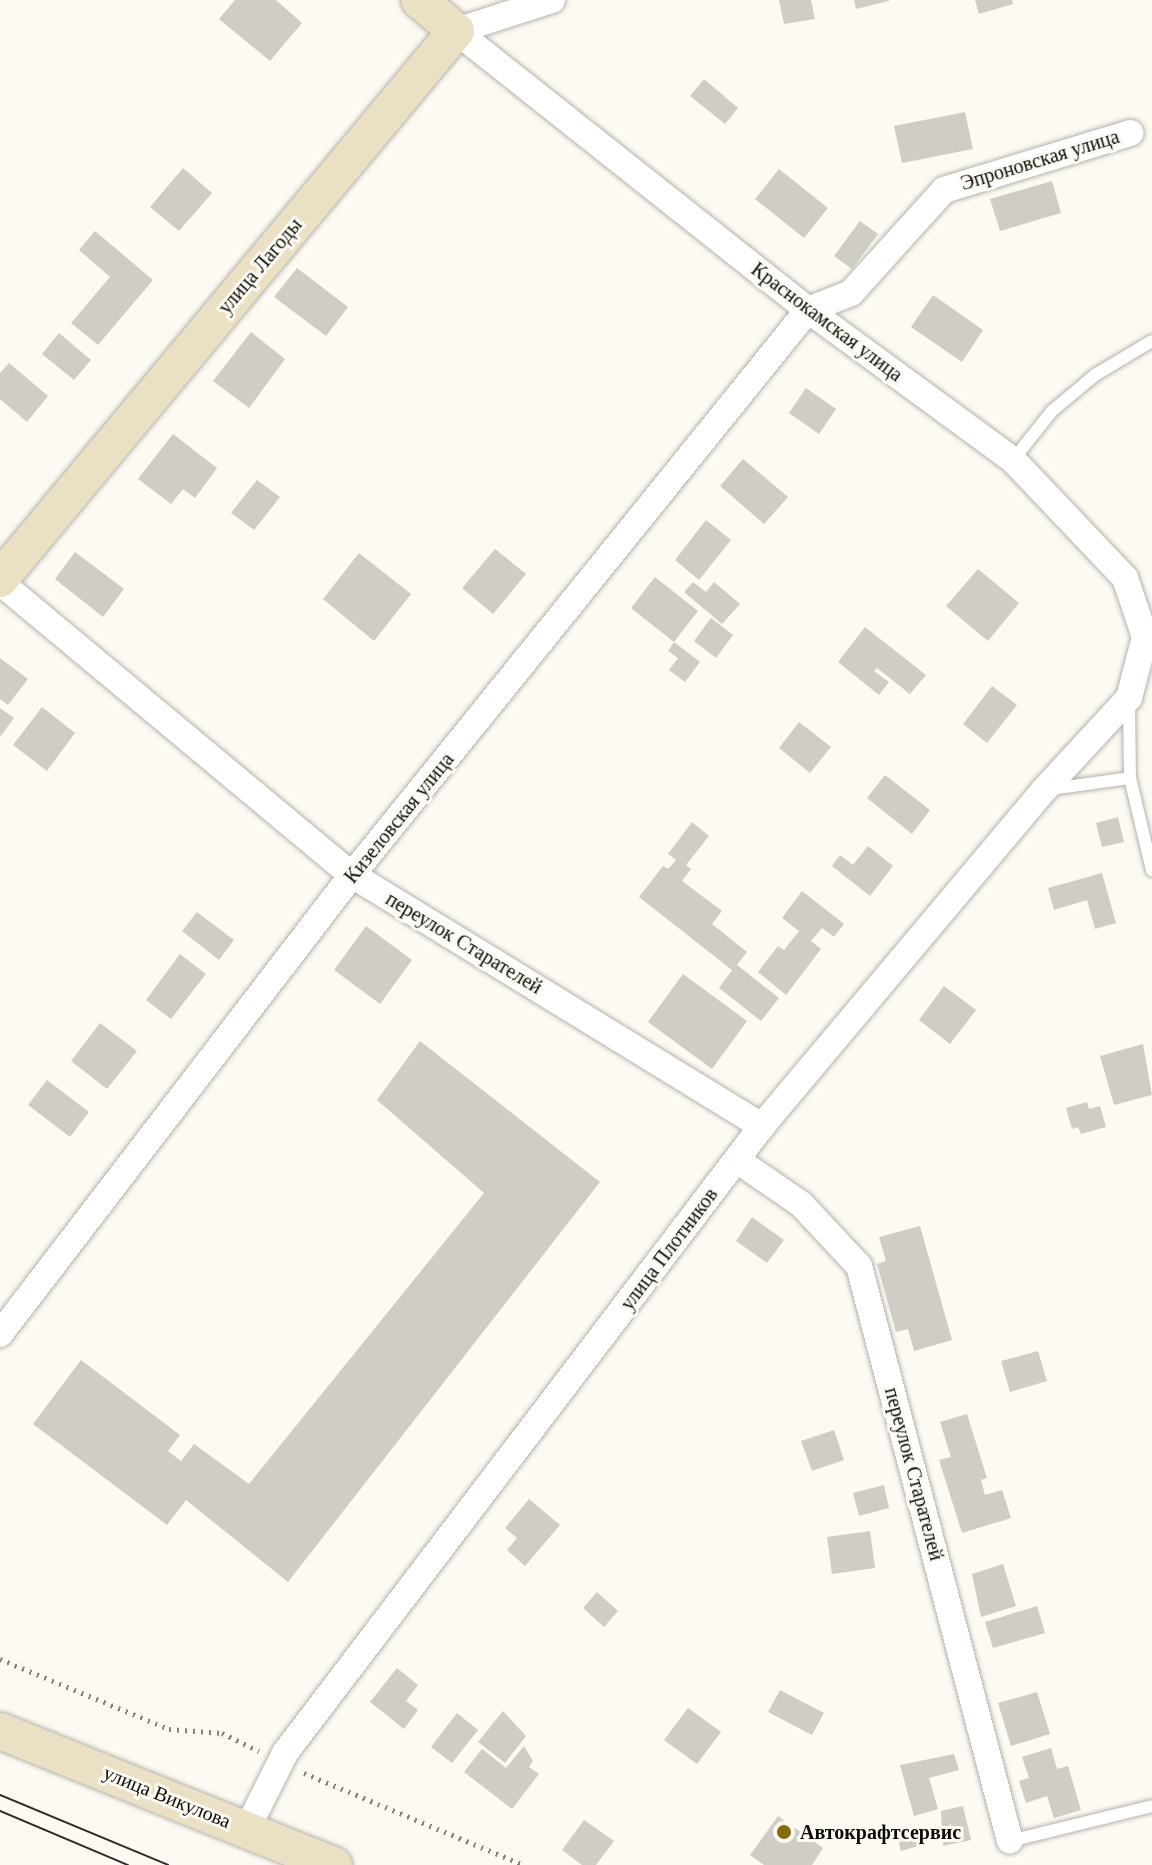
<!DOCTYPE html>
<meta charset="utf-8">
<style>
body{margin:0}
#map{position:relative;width:1152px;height:1865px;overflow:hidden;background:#fcfaf3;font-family:"Times New Roman",serif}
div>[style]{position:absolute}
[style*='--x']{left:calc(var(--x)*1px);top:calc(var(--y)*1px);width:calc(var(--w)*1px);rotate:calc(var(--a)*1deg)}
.building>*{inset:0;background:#cfcdc6}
.path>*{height:5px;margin-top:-2.5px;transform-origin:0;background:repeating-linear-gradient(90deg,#85837f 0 2px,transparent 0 8px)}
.roads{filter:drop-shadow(0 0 2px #b5b2ac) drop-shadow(0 0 2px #b5b2ac)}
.lane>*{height:12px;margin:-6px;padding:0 6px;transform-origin:6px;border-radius:6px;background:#fff}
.street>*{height:26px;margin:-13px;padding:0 13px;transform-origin:13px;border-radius:13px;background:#fff}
.secondary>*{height:36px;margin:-18px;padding:0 18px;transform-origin:18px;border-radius:18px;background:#eae0c3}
.tram>*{height:2px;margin:-1px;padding:0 1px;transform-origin:1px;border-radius:1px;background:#2c2b29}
.dots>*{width:22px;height:22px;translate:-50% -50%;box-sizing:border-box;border:4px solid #fcfaf3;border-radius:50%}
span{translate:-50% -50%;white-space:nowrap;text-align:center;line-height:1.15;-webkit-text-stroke:6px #fcfaf3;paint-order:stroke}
.street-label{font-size:20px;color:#0d0c0a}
.poi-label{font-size:20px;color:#0d0c0a;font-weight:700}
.left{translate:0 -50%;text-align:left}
</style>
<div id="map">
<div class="building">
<div style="clip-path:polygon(235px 0,276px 0,302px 23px,270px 61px,219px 19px)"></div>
<div style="clip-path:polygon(779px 0,811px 0,815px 19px,784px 24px)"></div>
<div style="clip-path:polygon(854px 0,889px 0,889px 1px,856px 9px)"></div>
<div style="clip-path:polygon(975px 0,1012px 0,1013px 4px,979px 14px)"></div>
<div style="clip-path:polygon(704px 79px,738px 108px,725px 124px,690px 96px)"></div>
<div style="clip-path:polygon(965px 112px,973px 149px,902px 163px,894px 126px)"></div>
<div style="clip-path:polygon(183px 168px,212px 193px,179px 231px,150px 207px)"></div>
<div style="clip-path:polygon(779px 169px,828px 208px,804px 238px,755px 199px)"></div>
<div style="clip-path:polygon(1052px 181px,1061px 213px,1000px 231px,990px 199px)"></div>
<div style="clip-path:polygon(860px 221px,878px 234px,852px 269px,834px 256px)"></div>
<div style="clip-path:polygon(95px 231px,153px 280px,98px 345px,71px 323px,110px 277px,79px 250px)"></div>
<div style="clip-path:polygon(297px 268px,348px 307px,326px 336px,274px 297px)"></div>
<div style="clip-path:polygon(933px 295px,983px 330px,962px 362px,911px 327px)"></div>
<div style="clip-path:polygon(251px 332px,285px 359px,249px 408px,213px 381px)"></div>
<div style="clip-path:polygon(59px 333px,91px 360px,74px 380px,42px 354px)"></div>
<div style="clip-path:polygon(9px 363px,48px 396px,27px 422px,0 399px,0 373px)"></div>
<div style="clip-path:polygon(806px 388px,836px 409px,819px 434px,789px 413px)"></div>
<div style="clip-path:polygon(173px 434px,217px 468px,195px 498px,183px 489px,171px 504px,138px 479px)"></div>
<div style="clip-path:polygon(743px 459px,788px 497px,764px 524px,720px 486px)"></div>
<div style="clip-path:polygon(257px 480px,280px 497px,254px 530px,231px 513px)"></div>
<div style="clip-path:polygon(706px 520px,731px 540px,699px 580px,675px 560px)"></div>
<div style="clip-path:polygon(495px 549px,526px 574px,493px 614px,462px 588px)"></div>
<div style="clip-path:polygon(75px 552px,124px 589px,103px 617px,55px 579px)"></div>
<div style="clip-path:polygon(359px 553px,411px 594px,374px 641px,323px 599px)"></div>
<div style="clip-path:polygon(978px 569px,1019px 603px,988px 641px,946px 606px)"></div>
<div style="clip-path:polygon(655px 577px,698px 611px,674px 642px,631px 608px)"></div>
<div style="clip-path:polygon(693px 582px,706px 592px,714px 582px,740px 604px,722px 624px,684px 592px)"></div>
<div style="clip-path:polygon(711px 618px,733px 635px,716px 658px,694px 641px)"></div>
<div style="clip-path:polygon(865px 627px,926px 675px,910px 694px,877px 668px,874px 671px,889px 682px,879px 695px,838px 662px)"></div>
<div style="clip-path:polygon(674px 642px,700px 662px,685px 682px,669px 670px,678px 658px,668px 651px)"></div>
<div style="clip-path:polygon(0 658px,28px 679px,8px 705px,0 699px)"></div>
<div style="clip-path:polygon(992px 686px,1017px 705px,987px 743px,963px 724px)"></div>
<div style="clip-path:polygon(42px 707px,75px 733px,47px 771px,13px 745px)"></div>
<div style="clip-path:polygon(0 708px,14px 718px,0 737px)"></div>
<div style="clip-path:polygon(799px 722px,831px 747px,810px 773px,779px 748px)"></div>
<div style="clip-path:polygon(885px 775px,930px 810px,912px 834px,867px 798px)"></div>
<div style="clip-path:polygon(1118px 817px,1124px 842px,1102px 847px,1096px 823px)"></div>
<div style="clip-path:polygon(692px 822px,709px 836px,686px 865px,691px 869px,682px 881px,722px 911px,712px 924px,747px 952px,737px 965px,779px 998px,761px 1021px,719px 988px,732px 970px,639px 897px,663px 866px,668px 869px,676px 860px,668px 854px)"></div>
<div style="clip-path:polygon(868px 846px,893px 866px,870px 896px,832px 866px,840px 855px,853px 865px)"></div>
<div style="clip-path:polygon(1102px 873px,1116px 923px,1095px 929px,1087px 900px,1054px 910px,1048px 888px)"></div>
<div style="clip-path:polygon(802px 891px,844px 924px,834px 937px,822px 928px,811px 941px,821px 949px,786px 995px,758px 972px,778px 946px,784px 950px,799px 931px,782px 918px)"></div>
<div style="clip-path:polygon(197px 912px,234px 940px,219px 960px,182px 931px)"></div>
<div style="clip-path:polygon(366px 926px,412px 960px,380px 1004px,334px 970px)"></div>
<div style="clip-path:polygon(180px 954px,206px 974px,171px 1019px,146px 1000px)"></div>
<div style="clip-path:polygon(683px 974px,747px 1021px,712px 1069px,648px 1022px)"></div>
<div style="clip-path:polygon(944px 986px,976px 1010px,950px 1044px,919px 1020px)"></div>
<div style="clip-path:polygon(100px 1023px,137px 1051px,107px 1089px,71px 1061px)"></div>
<div style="clip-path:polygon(420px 1041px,600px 1182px,288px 1582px,186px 1500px,167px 1525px,33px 1424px,81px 1360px,180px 1435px,168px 1451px,181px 1461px,194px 1444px,249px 1484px,484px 1193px,377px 1100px)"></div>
<div style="clip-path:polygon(1143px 1044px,1152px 1095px,1114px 1105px,1100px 1056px)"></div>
<div style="clip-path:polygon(47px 1080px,89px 1112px,70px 1137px,28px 1105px)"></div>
<div style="clip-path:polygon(1087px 1102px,1089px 1109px,1100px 1106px,1106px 1127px,1081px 1134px,1078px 1127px,1072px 1129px,1066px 1108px)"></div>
<div style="clip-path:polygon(752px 1217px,784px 1240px,767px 1263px,736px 1241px)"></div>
<div style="clip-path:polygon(920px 1226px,952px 1340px,914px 1351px,908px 1329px,896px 1332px,877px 1264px,886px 1261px,879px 1237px)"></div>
<div style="clip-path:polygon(1038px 1351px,1047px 1381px,1010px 1392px,1001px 1361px)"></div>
<div style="clip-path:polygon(967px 1414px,987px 1478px,981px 1480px,985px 1495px,1002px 1490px,1011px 1518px,962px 1533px,939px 1460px,951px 1457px,940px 1422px)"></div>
<div style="clip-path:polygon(834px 1430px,844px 1460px,812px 1471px,801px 1441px)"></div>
<div style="clip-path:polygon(884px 1485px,889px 1508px,859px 1516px,853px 1493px)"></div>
<div style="clip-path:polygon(529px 1499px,560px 1525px,525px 1566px,507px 1550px,517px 1538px,505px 1528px)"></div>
<div style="clip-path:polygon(870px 1531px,875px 1568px,832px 1574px,827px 1537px)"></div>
<div style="clip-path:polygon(1003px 1564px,1016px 1606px,981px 1617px,972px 1574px)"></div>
<div style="clip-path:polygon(597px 1592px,618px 1611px,604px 1627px,583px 1608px)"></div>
<div style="clip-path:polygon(1037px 1606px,1045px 1633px,993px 1648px,985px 1622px)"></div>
<div style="clip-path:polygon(397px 1668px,418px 1685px,406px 1701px,418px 1710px,404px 1729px,370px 1702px)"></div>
<div style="clip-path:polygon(780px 1690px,824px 1713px,812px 1735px,768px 1712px)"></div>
<div style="clip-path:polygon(1037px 1692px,1050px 1734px,1011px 1746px,998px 1703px)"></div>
<div style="clip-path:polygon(688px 1708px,721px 1732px,697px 1764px,664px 1740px)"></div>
<div style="clip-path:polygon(503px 1711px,526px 1736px,505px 1763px,478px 1742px)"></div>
<div style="clip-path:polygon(457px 1713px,478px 1730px,452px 1763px,431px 1747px)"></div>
<div style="clip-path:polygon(524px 1746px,533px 1761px,529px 1767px,539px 1774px,512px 1809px,464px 1772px,482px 1749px,506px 1768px)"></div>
<div style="clip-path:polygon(1051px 1748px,1057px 1769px,1068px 1766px,1081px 1810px,1054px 1818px,1047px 1796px,1026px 1803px,1019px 1781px,1029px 1778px,1022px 1757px)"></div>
<div style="clip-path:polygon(954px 1754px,959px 1770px,929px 1778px,938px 1809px,914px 1816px,900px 1765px)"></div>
<div style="clip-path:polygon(963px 1806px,971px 1840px,943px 1846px,941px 1811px)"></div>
<div style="clip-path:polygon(778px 1816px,823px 1848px,812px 1865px,764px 1865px,750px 1855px)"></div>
<div style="clip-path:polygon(584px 1820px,614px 1841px,596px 1865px,582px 1865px,562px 1850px)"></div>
<div style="clip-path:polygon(921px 1830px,925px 1844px,901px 1851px,897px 1836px)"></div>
</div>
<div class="path">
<div style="--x:0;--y:1659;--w:183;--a:22.5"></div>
<div style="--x:169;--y:1729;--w:53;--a:4.3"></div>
<div style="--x:222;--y:1733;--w:41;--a:25.9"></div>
<div style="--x:304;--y:1773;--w:238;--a:22.7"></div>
</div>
<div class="roads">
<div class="lane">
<div style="--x:1013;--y:460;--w:63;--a:-51.5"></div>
<div style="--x:1052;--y:411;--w:56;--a:-39.9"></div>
<div style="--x:1095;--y:375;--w:66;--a:-30.8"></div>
<div style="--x:1129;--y:701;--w:77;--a:89.3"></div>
<div style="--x:1130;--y:778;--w:95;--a:76.6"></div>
<div style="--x:1051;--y:789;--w:80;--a:-7.9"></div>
<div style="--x:1010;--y:1841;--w:146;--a:-13.8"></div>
</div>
<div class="street">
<div style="--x:0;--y:582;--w:458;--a:39.8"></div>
<div style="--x:352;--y:875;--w:481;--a:31.5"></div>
<div style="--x:737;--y:1160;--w:78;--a:34.5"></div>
<div style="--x:801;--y:1204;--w:85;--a:46.9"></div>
<div style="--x:859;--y:1266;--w:594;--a:75.29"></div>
<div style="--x:0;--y:1334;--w:578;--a:-52.52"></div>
<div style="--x:352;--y:875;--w:726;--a:-51.09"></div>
<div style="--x:808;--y:310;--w:46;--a:-21.6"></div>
<div style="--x:851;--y:293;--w:139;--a:-47.9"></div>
<div style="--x:944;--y:190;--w:195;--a:-17"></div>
<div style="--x:247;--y:1829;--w:85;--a:-63.4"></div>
<div style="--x:285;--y:1753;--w:788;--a:-52.74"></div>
<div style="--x:762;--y:1126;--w:439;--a:-50"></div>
<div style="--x:1044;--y:790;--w:125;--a:-47.3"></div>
<div style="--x:1129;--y:698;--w:63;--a:-75.3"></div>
<div style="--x:1145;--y:637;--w:62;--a:-108.7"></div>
<div style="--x:1125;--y:578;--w:163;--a:-133.5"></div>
<div style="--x:1013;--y:460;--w:254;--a:-143.8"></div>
<div style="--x:808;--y:310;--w:449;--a:-141.6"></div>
<div style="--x:456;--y:31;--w:101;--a:-17.9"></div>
</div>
<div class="secondary">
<div style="--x:0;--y:579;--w:713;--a:-50.24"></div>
<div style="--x:456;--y:31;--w:48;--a:-140"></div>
<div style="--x:0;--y:1731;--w:360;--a:21.9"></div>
</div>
</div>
<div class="tram">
<div style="--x:0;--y:1795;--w:182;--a:22.6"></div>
<div style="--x:0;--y:1811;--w:139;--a:22.9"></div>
</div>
<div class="dots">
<div style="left:784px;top:1832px;background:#876c0a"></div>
</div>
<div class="street-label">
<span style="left:1040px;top:160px;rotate:-17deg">Эпроновская улица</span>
<span style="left:260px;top:266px;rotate:-50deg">улица Лагоды</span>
<span style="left:827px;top:322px;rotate:37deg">Краснокамская улица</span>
<span style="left:399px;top:818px;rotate:-51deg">Кизеловская улица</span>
<span style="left:464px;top:943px;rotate:31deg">переулок Старателей</span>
<span style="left:669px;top:1249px;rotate:-53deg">улица Плотников</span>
<span style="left:914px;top:1474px;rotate:75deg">переулок Старателей</span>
<span style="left:167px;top:1797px;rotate:22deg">улица Викулова</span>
</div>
<div class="poi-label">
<span class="left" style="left:800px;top:1832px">Автокрафтсервис</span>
</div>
</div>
